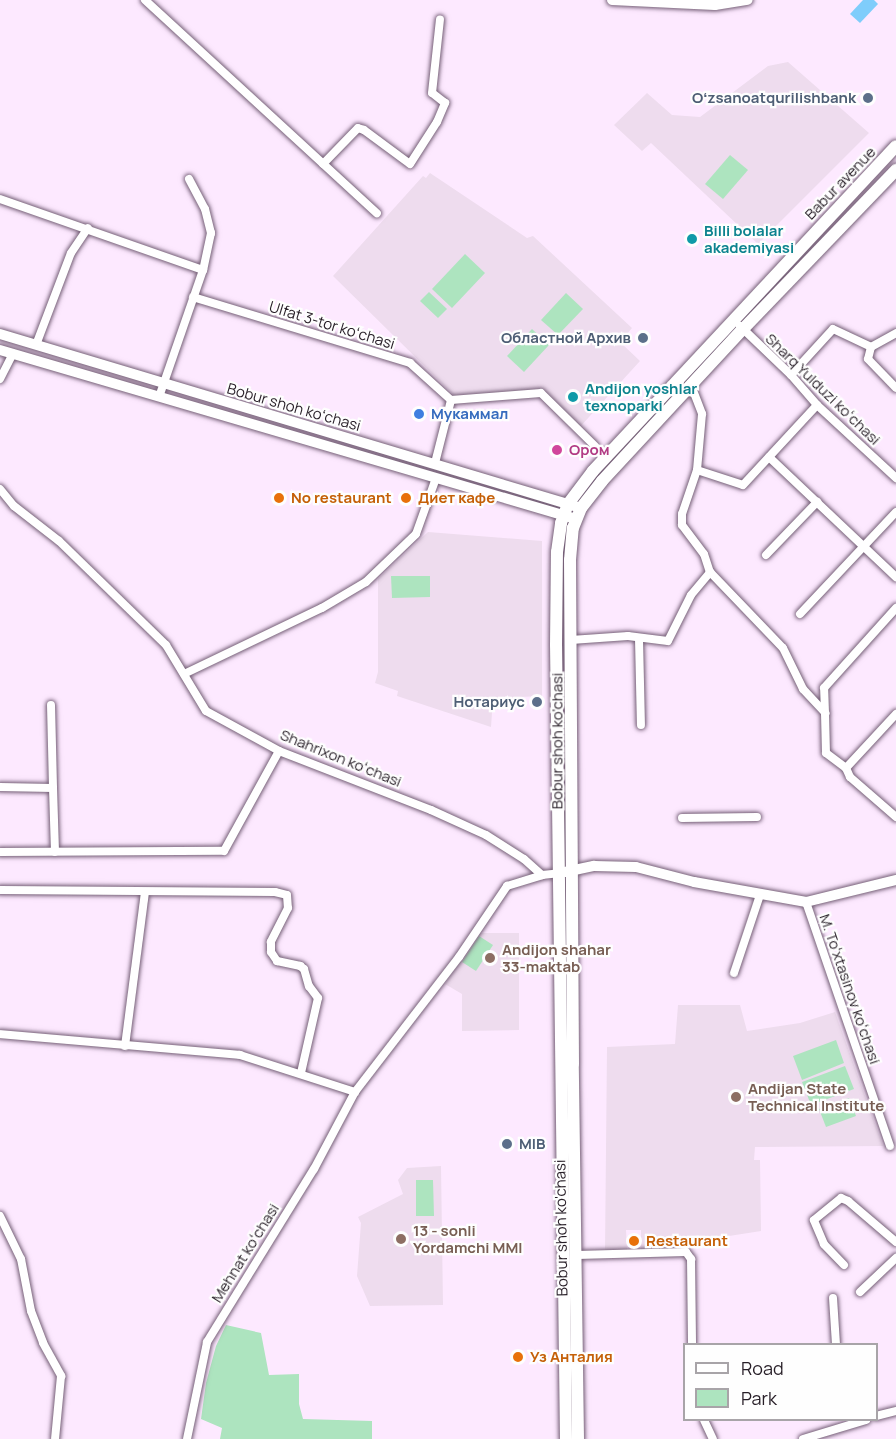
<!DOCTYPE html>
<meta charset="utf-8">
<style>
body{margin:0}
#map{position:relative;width:896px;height:1439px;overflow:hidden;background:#fde9ff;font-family:Manrope,sans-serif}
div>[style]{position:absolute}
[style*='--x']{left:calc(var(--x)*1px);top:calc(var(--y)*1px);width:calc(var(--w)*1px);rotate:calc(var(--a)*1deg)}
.education>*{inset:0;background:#eedcee}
.green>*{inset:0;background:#ade4bf}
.water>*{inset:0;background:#7fcdfb}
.roads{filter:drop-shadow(0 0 2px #755f77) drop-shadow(0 0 2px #755f77)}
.street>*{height:8px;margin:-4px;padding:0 4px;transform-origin:4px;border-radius:4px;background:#fff}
.secondary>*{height:10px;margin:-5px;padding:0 5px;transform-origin:5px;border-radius:5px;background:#fff}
.primary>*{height:12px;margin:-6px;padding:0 6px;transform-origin:6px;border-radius:6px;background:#fff}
.dots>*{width:16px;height:16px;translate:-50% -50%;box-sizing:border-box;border:3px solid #fefefe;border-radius:50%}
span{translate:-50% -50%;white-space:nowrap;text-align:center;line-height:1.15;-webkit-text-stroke:4.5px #fefefe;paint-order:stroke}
.service-label{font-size:15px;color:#4e5e75;font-weight:700}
.right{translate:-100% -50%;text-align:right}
.left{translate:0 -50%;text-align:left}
.street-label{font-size:15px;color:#271e27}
.culture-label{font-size:15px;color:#0d838f;font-weight:700}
.shop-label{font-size:15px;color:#366cbe;font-weight:700}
.hotel-label{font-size:15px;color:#b23c85;font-weight:700}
.food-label{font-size:15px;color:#c56008;font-weight:700}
.education-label{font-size:15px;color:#785e54;font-weight:700}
.legend{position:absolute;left:683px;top:1343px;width:195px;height:78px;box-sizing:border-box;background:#fefefe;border:2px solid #a8a4a8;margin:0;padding:8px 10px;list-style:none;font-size:18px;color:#271e27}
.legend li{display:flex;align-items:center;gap:12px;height:30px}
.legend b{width:30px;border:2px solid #a8a4a8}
</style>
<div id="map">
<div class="education">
<div style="clip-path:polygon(788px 62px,869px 133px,758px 244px,651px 143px,642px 151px,614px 125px,647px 93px,672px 115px,700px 117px,768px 66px)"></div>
<div style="clip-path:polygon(430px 173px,527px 238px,533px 236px,632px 328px,620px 342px,640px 361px,579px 428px,540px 391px,457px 398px,333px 276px,423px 176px,426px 178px)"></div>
<div style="clip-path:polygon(428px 532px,542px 541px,542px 696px,493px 698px,491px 727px,397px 696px,398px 691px,375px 683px,378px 672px,378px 579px)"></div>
<div style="clip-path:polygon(478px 933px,519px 933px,519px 1030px,462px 1031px,462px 994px,445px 984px)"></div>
<div style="clip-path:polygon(678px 1005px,740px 1005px,747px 1031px,800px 1023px,835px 1012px,883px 1146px,755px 1147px,754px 1160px,760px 1160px,761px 1231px,697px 1241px,685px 1249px,641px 1250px,641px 1230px,626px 1230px,627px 1250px,605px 1251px,607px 1047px,675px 1044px)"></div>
<div style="clip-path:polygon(441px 1166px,443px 1305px,370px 1306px,357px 1276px,361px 1223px,358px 1217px,403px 1194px,398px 1180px,407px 1168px)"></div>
</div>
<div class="green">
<div style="clip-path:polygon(730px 155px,748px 170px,723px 199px,705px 184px)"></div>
<div style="clip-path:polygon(465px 254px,485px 273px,452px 308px,432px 289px)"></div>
<div style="clip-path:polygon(429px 292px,447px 309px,438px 318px,420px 301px)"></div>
<div style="clip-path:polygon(566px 293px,583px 309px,558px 335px,541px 320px)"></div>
<div style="clip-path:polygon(532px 329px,549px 345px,524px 372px,507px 356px)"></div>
<div style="clip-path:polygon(391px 576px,430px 576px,430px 597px,392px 598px)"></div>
<div style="clip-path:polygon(479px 936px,493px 945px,476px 971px,462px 962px)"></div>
<div style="clip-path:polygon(836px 1040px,844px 1063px,802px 1080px,793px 1056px)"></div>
<div style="clip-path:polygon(845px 1066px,854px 1089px,811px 1105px,802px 1082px)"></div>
<div style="clip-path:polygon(849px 1098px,856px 1116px,826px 1127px,819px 1109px)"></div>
<div style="clip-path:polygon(416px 1180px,433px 1180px,434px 1216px,416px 1216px)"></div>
<div style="clip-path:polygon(226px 1325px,261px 1333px,269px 1375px,299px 1374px,299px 1404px,303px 1419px,372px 1421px,372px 1439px,220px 1439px,222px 1428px,201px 1419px,206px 1383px,216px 1346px)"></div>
</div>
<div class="water">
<div style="clip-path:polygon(863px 0,874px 0,878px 4px,860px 23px,850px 14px)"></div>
</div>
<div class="roads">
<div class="street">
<div style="--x:145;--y:0;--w:315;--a:42.6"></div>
<div style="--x:323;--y:164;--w:50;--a:-45.8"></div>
<div style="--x:358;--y:128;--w:6;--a:18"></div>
<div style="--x:364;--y:130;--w:57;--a:36.5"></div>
<div style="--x:410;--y:164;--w:50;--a:-57.3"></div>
<div style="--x:437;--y:122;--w:21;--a:-67"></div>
<div style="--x:445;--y:103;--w:16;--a:-142"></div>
<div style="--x:432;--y:93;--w:74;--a:-83.8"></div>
<div style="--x:189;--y:179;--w:34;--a:62"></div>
<div style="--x:205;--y:209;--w:25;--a:76"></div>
<div style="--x:211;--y:233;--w:38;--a:102"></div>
<div style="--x:0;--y:199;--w:215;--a:19.3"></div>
<div style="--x:203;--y:270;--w:134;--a:109.1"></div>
<div style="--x:193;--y:297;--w:227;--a:16.9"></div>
<div style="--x:410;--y:363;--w:55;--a:42.1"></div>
<div style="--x:740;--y:326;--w:71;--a:43.9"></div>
<div style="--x:791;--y:375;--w:40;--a:49"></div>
<div style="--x:817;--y:405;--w:108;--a:42.7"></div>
<div style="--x:36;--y:345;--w:98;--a:-69.2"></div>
<div style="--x:71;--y:253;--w:30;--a:-56"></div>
<div style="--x:871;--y:347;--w:12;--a:104"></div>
<div style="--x:868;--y:359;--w:40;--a:46"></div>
<div style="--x:791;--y:375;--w:62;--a:-47.6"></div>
<div style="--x:833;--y:329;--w:42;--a:25.3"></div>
<div style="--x:871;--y:347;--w:29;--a:-29"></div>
<div style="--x:0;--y:379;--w:28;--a:-63"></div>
<div style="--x:691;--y:385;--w:31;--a:69"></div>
<div style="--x:702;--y:414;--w:56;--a:95.1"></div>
<div style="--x:697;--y:470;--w:46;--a:108.8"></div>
<div style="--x:682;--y:514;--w:11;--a:90"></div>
<div style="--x:682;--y:525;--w:36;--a:53"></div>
<div style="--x:704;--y:554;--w:19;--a:72"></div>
<div style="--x:710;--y:572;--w:105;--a:46.2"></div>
<div style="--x:783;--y:648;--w:46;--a:64"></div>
<div style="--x:803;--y:689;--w:33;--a:47"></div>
<div style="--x:825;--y:713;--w:40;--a:88.6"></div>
<div style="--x:826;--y:753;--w:25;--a:37"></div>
<div style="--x:846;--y:768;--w:10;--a:66"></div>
<div style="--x:850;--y:777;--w:61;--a:41"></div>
<div style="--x:451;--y:400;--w:90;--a:-4.4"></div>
<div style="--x:541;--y:393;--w:76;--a:44.5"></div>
<div style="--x:769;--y:457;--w:175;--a:43.4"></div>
<div style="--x:435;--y:463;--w:65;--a:-75.7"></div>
<div style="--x:697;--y:470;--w:48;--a:18.1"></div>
<div style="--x:743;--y:485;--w:109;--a:-47.2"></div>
<div style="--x:0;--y:489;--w:22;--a:51"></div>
<div style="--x:14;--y:506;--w:57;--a:37.9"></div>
<div style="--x:59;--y:541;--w:149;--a:44.2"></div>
<div style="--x:166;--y:645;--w:77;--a:58.8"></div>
<div style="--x:206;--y:711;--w:83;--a:28.7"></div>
<div style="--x:279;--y:751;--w:163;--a:21.2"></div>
<div style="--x:431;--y:810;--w:60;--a:24.4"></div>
<div style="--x:486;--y:835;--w:45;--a:32.3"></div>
<div style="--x:524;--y:859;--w:24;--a:42"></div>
<div style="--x:766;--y:555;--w:74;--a:-46.1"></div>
<div style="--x:800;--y:614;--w:140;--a:-46.7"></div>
<div style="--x:639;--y:639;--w:86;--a:88.7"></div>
<div style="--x:571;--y:640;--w:57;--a:-4"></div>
<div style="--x:628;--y:636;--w:40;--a:7.1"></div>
<div style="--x:668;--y:641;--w:51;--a:-63.4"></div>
<div style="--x:691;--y:595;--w:30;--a:-50"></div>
<div style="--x:184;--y:674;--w:153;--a:-25.6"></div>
<div style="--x:322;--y:608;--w:51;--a:-30.6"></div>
<div style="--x:366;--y:582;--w:69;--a:-43.8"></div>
<div style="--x:416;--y:534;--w:59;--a:-70.3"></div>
<div style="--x:51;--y:705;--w:83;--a:88.6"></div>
<div style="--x:825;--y:713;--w:25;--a:-92"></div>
<div style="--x:824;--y:688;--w:108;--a:-48"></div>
<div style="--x:846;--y:768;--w:74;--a:-47.2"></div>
<div style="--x:0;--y:787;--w:53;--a:1.1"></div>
<div style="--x:53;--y:788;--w:64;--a:88.2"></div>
<div style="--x:682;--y:818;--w:75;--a:-0.8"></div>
<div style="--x:0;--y:852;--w:224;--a:-0.3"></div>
<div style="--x:224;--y:851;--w:114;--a:-61.2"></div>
<div style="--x:0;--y:890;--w:275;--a:0.4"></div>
<div style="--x:275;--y:892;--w:12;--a:14"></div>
<div style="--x:287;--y:895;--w:13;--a:86"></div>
<div style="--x:288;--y:908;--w:38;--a:117"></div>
<div style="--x:271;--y:942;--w:10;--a:90"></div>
<div style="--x:271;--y:952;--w:11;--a:56"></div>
<div style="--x:277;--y:961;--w:24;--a:12"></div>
<div style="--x:300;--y:966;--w:5;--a:37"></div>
<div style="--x:304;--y:969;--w:18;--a:74"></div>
<div style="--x:309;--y:986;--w:15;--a:53"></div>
<div style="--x:318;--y:998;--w:77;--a:102.8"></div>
<div style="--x:806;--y:902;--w:258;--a:71"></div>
<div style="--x:734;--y:973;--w:82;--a:-71.6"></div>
<div style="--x:0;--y:1034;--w:241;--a:5"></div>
<div style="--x:240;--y:1055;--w:121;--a:17.8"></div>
<div style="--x:355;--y:1092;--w:170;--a:-52.4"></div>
<div style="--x:459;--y:957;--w:86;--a:-55.9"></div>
<div style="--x:507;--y:886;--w:37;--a:-17"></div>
<div style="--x:542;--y:875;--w:18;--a:-6"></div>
<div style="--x:125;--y:1046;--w:155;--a:-82.6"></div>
<div style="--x:0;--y:1216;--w:48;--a:64"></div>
<div style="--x:21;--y:1259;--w:53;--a:79.1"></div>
<div style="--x:31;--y:1311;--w:34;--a:69"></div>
<div style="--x:43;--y:1343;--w:38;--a:61"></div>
<div style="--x:61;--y:1376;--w:63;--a:95.4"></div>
<div style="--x:577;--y:1255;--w:109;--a:-1.6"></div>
<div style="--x:686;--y:1252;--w:9;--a:54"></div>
<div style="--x:691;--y:1259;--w:85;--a:89.3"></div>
<div style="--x:844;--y:1265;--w:29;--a:-134"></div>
<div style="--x:824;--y:1244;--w:26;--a:-113"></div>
<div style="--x:814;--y:1220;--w:35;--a:-39"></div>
<div style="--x:841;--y:1198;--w:8;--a:23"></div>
<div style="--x:848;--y:1201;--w:63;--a:40.5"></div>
<div style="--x:860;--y:1292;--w:50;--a:-43.4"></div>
<div style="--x:833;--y:1298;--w:46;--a:86.3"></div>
<div style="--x:876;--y:1416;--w:21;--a:-14"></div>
<div style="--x:704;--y:1420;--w:21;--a:65"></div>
<div style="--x:187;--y:1439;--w:99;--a:-78.3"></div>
<div style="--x:207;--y:1342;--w:203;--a:-58.3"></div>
<div style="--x:314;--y:1169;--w:87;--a:-62"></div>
<div style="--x:803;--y:1439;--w:66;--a:-16.8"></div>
</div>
<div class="secondary">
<div style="--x:612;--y:0;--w:103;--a:2.8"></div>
<div style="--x:715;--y:5;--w:33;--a:-9"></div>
<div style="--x:0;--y:334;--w:606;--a:16.67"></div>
<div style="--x:0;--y:350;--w:600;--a:16.35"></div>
<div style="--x:565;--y:872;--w:30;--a:-12"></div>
<div style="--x:594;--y:866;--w:42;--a:1.4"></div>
<div style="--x:636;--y:867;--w:60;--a:14.5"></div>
<div style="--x:694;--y:882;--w:114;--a:10.1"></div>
<div style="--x:806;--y:902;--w:93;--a:-13.7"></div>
</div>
<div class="primary">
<div style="--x:566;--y:1439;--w:794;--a:-90.72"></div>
<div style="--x:556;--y:645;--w:93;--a:-89.4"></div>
<div style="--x:557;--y:552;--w:29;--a:-82"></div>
<div style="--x:561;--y:523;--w:20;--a:-70"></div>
<div style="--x:568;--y:504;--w:41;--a:-52.9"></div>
<div style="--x:593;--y:471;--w:444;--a:-47"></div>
<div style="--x:578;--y:1439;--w:375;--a:-90.8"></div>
<div style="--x:573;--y:1064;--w:504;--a:-90.34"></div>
<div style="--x:570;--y:560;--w:32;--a:-85"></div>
<div style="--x:573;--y:528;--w:22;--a:-68"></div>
<div style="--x:581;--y:508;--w:34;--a:-52"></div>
<div style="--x:602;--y:481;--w:207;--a:-47.2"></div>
<div style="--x:743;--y:329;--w:221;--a:-46.1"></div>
</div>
</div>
<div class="dots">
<div style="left:868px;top:98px;background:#5c6f8a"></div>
<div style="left:692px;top:239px;background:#0f9aa8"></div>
<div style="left:643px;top:338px;background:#5c6f8a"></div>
<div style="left:573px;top:397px;background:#0f9aa8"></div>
<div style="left:419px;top:414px;background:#3f7fe0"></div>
<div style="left:557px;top:450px;background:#d1479c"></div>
<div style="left:279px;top:498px;background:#e8710a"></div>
<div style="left:406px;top:498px;background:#e8710a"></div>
<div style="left:537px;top:702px;background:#5c6f8a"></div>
<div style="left:490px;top:958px;background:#8d6e63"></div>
<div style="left:736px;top:1097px;background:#8d6e63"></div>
<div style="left:507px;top:1144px;background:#5c6f8a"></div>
<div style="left:401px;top:1239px;background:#8d6e63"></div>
<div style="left:634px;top:1241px;background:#e8710a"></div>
<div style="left:518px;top:1357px;background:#e8710a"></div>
</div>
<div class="service-label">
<span class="right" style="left:856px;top:98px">Oʻzsanoatqurilishbank</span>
<span class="right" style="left:631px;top:338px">Областной Архив</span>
<span class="right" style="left:525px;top:702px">Нотариус</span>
<span class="left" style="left:519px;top:1144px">MIB</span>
</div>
<div class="street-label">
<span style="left:840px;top:183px;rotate:-46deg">Babur avenue</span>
<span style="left:332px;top:325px;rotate:17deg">Ulfat 3-tor koʻchasi</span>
<span style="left:823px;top:389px;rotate:44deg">Sharq Yulduzi koʻchasi</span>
<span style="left:294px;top:407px;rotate:16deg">Bobur shoh koʻchasi</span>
<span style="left:557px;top:741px;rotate:-90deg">Bobur shoh ko'chasi</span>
<span style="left:341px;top:758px;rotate:22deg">Shahrixon koʻchasi</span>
<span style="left:850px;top:989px;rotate:71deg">M. Toʻxtasinov koʻchasi</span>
<span style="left:561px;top:1228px;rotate:-91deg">Bobur shoh ko'chasi</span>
<span style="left:245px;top:1253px;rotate:-58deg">Mehnat koʻchasi</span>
</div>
<div class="culture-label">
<span class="left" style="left:704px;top:239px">Billi bolalar<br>akademiyasi</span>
<span class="left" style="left:585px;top:397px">Andijon yoshlar<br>texnoparki</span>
</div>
<div class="shop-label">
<span class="left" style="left:431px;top:414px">Мукаммал</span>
</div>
<div class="hotel-label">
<span class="left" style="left:569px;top:450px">Ором</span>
</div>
<div class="food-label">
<span class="left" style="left:291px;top:498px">No restaurant</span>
<span class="left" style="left:418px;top:498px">Диет кафе</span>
<span class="left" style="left:646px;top:1241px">Restaurant</span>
<span class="left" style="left:530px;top:1357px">Уз Анталия</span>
</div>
<div class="education-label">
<span class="left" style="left:502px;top:958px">Andijon shahar<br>33-maktab</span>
<span class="left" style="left:748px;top:1097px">Andijan State<br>Technical Institute</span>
<span class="left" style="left:413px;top:1239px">13 - sonli<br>Yordamchi MMI</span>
</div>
<ul class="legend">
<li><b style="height:8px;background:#fff"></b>Road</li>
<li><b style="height:16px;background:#ade4bf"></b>Park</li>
</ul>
</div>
